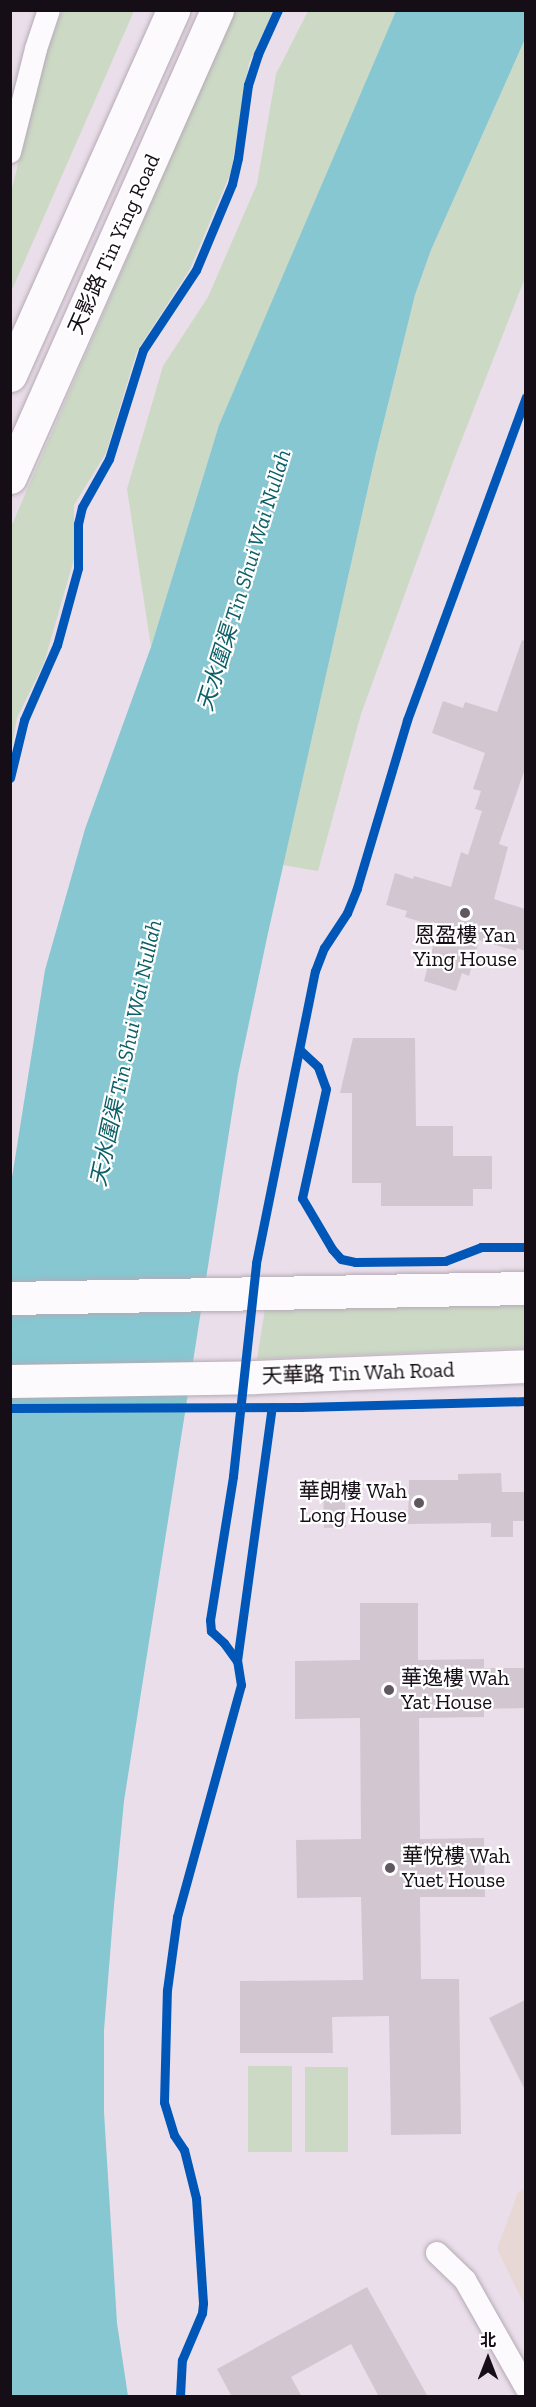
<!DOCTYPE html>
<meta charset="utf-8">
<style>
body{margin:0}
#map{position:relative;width:536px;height:2407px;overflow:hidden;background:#eadeea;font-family:"Zilla Slab","Noto Sans SC",serif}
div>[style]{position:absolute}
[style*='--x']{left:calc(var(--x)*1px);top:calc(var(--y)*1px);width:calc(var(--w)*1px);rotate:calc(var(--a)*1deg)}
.industrial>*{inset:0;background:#e8d8d5}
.green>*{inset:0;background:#ccd9c5}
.water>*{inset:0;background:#87c7d1}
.building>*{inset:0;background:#d2c7d1}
.roads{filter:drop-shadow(0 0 2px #b5abb5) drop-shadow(0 0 2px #b5abb5)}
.minor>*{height:22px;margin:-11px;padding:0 11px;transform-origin:11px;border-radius:11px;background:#fcfafc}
.secondary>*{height:33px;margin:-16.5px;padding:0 16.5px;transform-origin:16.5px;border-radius:16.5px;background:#fcfafc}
.primary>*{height:33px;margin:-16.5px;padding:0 16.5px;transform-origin:16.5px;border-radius:16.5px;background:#fcfafc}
.cycleway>*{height:9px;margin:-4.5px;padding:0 4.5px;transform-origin:4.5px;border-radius:4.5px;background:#0057b8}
.dots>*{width:16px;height:16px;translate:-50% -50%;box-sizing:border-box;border:3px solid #fff;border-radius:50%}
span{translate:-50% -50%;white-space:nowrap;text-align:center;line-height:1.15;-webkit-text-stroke:4.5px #fff;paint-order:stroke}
.street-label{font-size:21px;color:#160e16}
.poi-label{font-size:21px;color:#160e16}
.right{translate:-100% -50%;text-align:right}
.left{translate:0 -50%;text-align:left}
.water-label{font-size:22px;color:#0b6067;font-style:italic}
.frame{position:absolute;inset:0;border:12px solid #160e16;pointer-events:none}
.north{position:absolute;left:458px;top:2329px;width:60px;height:60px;-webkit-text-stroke:4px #fff;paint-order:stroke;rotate:0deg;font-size:16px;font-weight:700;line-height:24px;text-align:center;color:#160e16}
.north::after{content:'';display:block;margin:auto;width:21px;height:27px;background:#160e16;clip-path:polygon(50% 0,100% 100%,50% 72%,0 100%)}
</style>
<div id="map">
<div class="industrial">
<div style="clip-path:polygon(525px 2188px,525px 2306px,497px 2249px,518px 2192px)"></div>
</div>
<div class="green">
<div style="clip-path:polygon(62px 11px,134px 11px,11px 292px,11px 192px,46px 53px)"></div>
<div style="clip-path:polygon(234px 11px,273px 11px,249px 63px,231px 172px,190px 269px,137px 351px,106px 453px,74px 505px,74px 559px,44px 663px,17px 718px,11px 751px,11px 527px)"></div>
<div style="clip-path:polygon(308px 11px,399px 11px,219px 425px,151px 647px,127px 489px,163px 366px,208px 297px,257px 184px,276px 74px)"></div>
<div style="clip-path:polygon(525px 39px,525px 278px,453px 462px,361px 714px,318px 871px,283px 865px,375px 457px,415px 295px,431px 250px)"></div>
<div style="clip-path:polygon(525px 1304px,525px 1348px,257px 1359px,265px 1309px)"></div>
<div style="clip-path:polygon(248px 2066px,292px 2066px,292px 2152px,248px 2152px)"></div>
<div style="clip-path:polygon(305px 2067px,348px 2067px,348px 2152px,305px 2152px)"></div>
</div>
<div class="water">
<div style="clip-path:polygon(396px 11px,525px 11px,525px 39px,431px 250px,415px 295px,375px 457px,268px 933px,238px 1075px,124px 1801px,114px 1905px,104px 2030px,104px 2112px,117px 2323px,128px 2396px,11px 2396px,10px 1190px,45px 970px,85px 829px,151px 647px,219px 425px)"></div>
</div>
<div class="building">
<div style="clip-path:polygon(522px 640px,525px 641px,525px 769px,499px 844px,508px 847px,494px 899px,525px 909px,525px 951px,517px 948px,516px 951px,479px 940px,469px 976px,462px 973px,456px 991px,424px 981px,438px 927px,405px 917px,407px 911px,386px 905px,395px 873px,413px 879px,414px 876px,451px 887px,461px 852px,468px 855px,482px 811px,475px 809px,481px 791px,473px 789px,485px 753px,432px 733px,443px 701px,463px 708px,465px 702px,497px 712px)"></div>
<div style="clip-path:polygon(353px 1038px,415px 1038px,416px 1126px,453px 1126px,453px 1156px,492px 1156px,492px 1189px,473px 1189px,473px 1206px,381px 1206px,381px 1183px,352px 1183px,352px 1093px,340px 1093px)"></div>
<div style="clip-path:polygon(501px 1473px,502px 1492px,525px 1492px,525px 1521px,513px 1521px,513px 1537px,491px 1537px,491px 1523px,408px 1524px,409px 1480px,458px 1480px,458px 1474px)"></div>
<div style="clip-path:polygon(323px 1479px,344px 1479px,346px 1527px,324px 1528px)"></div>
<div style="clip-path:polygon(360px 1603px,418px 1603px,418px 1660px,484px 1659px,484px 1668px,525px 1668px,525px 1708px,484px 1709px,484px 1717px,419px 1718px,420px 1839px,484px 1838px,485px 1897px,420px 1897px,421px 1979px,459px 1979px,461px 2134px,391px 2135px,389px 2016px,332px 2017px,333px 2053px,240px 2053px,240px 1981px,363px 1980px,361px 1897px,297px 1898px,296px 1840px,361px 1839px,360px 1718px,295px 1719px,295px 1661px,360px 1660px)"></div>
<div style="clip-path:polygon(525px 2000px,525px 2090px,489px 2018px)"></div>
<div style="clip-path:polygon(367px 2287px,428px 2397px,379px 2397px,351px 2344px,291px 2377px,302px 2397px,232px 2397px,217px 2369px)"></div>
</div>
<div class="roads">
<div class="minor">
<div style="--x:10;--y:152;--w:106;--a:-75.8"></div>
<div style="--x:36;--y:49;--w:41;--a:-71.6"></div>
<div style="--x:437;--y:2253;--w:39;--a:44"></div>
<div style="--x:465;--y:2280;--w:124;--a:60.5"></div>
</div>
<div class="secondary">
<div style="--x:10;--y:1298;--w:516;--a:-1.11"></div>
<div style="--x:10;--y:1381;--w:245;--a:-0.9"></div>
<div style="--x:255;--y:1377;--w:271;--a:-2.3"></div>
</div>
<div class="primary">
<div style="--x:10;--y:375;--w:400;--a:-65.9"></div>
<div style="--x:10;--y:477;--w:511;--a:-66.09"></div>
</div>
</div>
<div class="cycleway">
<div style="--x:10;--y:778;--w:60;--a:-76.4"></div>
<div style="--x:24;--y:720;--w:82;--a:-66.3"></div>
<div style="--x:57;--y:645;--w:80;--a:-74.7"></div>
<div style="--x:78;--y:568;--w:44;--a:-90"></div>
<div style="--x:78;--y:524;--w:17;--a:-77"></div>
<div style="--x:82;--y:507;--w:55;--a:-60.6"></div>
<div style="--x:109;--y:459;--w:114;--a:-72.7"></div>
<div style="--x:143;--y:350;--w:96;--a:-56.5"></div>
<div style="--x:196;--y:270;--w:93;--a:-67.3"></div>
<div style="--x:232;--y:184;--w:27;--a:-77"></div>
<div style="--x:238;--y:158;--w:74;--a:-82.2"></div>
<div style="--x:248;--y:85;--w:33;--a:-72"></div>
<div style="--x:258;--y:54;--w:48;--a:-65.6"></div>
<div style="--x:300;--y:1050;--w:25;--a:43"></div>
<div style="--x:318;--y:1067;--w:23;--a:70"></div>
<div style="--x:326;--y:1089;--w:112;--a:102.4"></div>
<div style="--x:302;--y:1198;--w:59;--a:59.5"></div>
<div style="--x:332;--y:1249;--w:13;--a:48"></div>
<div style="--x:341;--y:1259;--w:14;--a:12"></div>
<div style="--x:355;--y:1262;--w:90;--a:-0.6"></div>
<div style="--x:445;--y:1261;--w:39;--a:-21"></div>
<div style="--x:481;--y:1247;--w:45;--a:0"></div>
<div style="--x:10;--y:1408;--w:291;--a:-0.2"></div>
<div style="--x:301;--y:1407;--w:225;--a:-1.5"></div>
<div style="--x:237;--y:1661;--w:256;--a:-82.2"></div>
<div style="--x:180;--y:2396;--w:36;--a:-87"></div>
<div style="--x:182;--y:2360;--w:51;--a:-66.9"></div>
<div style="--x:202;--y:2313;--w:10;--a:-84"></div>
<div style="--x:203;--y:2303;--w:105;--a:-93.8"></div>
<div style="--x:196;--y:2198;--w:49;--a:-104"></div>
<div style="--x:184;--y:2150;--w:18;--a:-124"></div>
<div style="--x:174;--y:2135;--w:34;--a:-107"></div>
<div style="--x:164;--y:2102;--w:112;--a:-88.5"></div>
<div style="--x:167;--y:1990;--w:74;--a:-82.2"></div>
<div style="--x:177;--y:1917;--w:241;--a:-74.6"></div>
<div style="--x:241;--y:1685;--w:24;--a:-99"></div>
<div style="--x:237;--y:1661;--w:22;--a:-126"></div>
<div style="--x:224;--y:1643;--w:18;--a:-137"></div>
<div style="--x:211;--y:1631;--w:11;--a:-95"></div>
<div style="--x:210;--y:1620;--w:146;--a:-80.9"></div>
<div style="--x:233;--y:1476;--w:214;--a:-83.8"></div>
<div style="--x:256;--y:1263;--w:298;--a:-78.6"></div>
<div style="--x:315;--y:971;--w:25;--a:-69"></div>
<div style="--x:324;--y:948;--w:42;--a:-56.7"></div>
<div style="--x:347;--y:913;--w:27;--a:-68"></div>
<div style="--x:357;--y:888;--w:175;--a:-73.4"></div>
<div style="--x:407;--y:720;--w:344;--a:-69.8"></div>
</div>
<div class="dots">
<div style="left:465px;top:913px;background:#605760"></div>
<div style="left:419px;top:1503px;background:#605760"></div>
<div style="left:389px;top:1690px;background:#605760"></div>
<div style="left:390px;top:1868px;background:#605760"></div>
</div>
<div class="street-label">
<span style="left:114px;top:244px;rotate:-66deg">天影路 Tin Ying Road</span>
<span style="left:358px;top:1373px;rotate:-2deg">天華路 Tin Wah Road</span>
</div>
<div class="poi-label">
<span style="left:465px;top:947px">恩盈樓 Yan<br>Ying House</span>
<span class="right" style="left:407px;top:1503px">華朗樓 Wah<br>Long House</span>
<span class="left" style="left:401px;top:1690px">華逸樓 Wah<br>Yat House</span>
<span class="left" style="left:402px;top:1868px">華悅樓 Wah<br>Yuet House</span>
</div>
<div class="water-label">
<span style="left:244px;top:580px;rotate:-73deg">天水圍渠 Tin Shui Wai Nullah</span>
<span style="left:126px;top:1053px;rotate:-78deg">天水圍渠 Tin Shui Wai Nullah</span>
</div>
<div class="frame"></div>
<div class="north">北</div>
</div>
